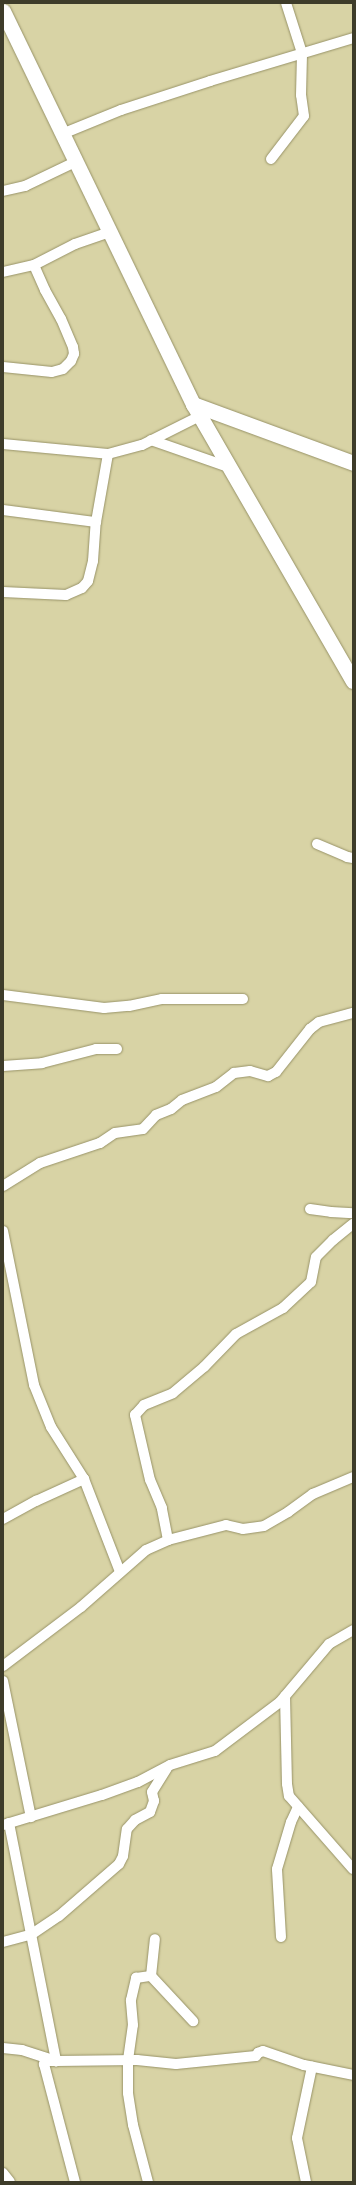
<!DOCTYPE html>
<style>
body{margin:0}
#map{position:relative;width:356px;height:2185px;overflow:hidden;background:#d8d3a5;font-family:"Open Sans",sans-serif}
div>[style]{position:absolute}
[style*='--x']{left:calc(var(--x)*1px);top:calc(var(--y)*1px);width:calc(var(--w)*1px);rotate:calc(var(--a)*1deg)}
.roads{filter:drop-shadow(0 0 1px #989368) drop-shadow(0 0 1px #989368)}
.street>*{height:10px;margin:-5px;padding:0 5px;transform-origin:5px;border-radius:5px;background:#fff}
.secondary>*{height:15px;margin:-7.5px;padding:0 7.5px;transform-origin:7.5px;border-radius:7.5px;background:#fff}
span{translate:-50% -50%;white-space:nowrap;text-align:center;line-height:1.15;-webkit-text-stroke:3px #f5f3dc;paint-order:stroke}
.frame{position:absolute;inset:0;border:4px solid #3e3c2a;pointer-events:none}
</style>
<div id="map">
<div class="roads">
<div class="street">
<div style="--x:62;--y:134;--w:64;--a:-22.1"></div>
<div style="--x:121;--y:110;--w:94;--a:-18"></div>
<div style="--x:210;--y:81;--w:149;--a:-16.7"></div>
<div style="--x:271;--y:159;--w:54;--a:-52.5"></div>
<div style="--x:304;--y:116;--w:21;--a:-98"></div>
<div style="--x:301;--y:95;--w:42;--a:-88.6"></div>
<div style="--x:302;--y:53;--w:52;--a:-107.7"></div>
<div style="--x:3;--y:191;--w:23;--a:-13"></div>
<div style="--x:25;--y:186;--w:55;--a:-25.6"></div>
<div style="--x:3;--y:272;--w:32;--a:-13"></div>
<div style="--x:34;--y:265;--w:46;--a:-27.1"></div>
<div style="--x:75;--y:244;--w:36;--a:-19"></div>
<div style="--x:3;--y:367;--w:49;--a:5.8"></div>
<div style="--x:52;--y:372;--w:11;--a:-15"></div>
<div style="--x:63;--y:369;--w:11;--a:-45"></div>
<div style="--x:71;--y:361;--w:8;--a:-67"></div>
<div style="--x:74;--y:354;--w:7;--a:-98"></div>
<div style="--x:73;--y:347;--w:30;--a:-113"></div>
<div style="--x:61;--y:319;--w:33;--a:-119"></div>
<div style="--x:45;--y:290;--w:27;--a:-114"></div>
<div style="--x:151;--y:440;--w:85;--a:19.3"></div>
<div style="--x:3;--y:444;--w:105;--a:5.4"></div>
<div style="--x:108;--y:454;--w:35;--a:-15"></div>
<div style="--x:142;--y:445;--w:65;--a:-26.6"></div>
<div style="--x:3;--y:510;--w:94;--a:7.4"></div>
<div style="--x:3;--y:592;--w:63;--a:2.7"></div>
<div style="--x:66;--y:595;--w:17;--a:-24"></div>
<div style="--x:82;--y:588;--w:9;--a:-49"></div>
<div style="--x:88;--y:581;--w:21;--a:-76"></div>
<div style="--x:93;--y:561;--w:39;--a:-86"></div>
<div style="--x:96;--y:522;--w:69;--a:-80"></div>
<div style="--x:317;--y:844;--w:33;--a:23"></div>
<div style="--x:347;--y:857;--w:6;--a:9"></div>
<div style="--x:3;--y:995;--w:102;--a:7.3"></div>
<div style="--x:104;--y:1008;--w:25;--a:-5"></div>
<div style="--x:129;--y:1006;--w:34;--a:-12"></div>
<div style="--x:162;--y:999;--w:81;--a:0"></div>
<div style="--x:3;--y:1066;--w:39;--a:-4"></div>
<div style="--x:42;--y:1063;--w:56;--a:-14.5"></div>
<div style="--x:96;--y:1049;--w:21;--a:0"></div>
<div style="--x:3;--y:1186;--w:44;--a:-31.9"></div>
<div style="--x:40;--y:1163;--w:63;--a:-18.4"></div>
<div style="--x:100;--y:1143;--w:18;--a:-34"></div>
<div style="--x:115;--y:1133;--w:28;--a:-8"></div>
<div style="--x:143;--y:1129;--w:19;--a:-47"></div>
<div style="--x:156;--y:1115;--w:16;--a:-22"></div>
<div style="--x:171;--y:1109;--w:14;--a:-39"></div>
<div style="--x:182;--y:1100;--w:36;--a:-21"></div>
<div style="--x:216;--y:1087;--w:23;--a:-38"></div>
<div style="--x:234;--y:1073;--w:16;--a:-7"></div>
<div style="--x:250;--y:1071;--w:19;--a:16"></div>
<div style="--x:268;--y:1076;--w:9;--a:-27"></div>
<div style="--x:276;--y:1072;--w:55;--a:-51.7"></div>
<div style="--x:310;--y:1029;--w:11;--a:-38"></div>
<div style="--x:319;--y:1022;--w:35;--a:-15"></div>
<div style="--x:310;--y:1209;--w:21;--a:8"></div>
<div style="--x:331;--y:1212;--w:22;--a:3"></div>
<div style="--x:3;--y:1231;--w:157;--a:78.6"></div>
<div style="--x:34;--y:1385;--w:45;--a:68"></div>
<div style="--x:51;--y:1427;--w:62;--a:57.6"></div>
<div style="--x:84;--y:1479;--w:100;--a:68.8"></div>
<div style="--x:3;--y:1519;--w:38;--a:-29"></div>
<div style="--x:36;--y:1501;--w:53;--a:-24.6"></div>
<div style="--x:168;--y:1540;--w:33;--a:-101"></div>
<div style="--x:162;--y:1508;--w:30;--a:-113"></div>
<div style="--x:150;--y:1480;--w:67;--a:-103"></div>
<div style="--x:135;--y:1415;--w:13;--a:-48"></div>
<div style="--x:144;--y:1405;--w:31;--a:-22"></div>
<div style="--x:173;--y:1393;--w:40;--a:-40"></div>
<div style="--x:204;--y:1367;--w:46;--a:-45.9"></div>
<div style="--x:236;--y:1334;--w:54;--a:-29"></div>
<div style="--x:283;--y:1308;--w:38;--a:-43"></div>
<div style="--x:311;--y:1282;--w:25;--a:-79"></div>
<div style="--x:316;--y:1257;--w:24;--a:-45"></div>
<div style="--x:333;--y:1240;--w:26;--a:-39"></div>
<div style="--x:3;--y:1666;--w:98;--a:-37.1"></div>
<div style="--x:81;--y:1607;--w:86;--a:-41.2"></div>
<div style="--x:146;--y:1550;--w:24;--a:-24"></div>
<div style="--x:168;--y:1540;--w:60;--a:-14.5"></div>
<div style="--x:226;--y:1525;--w:17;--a:13"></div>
<div style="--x:243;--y:1529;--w:21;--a:-8"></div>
<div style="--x:264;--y:1526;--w:28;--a:-30"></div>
<div style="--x:288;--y:1512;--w:31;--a:-36"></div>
<div style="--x:313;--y:1494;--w:43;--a:-23"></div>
<div style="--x:3;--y:1681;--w:139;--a:78.4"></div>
<div style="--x:285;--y:1696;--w:88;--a:88.7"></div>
<div style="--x:287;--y:1784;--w:12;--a:81"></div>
<div style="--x:289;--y:1796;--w:97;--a:48.8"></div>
<div style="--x:9;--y:1823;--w:243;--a:78.8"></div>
<div style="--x:56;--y:2061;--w:81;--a:-0.7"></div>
<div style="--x:137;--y:2060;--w:39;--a:6"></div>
<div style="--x:176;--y:2064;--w:80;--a:-5.7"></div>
<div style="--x:256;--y:2056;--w:4;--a:-56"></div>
<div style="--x:258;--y:2053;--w:5;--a:-22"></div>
<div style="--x:263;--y:2051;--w:43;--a:18.9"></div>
<div style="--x:304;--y:2065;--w:50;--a:11.5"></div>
<div style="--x:3;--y:1825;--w:103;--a:-16.9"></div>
<div style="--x:102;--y:1795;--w:38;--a:-20"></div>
<div style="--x:138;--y:1782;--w:36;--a:-28"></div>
<div style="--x:170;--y:1765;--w:47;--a:-17.3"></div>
<div style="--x:215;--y:1751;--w:81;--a:-37"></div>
<div style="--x:280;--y:1702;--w:76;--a:-49.8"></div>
<div style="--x:329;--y:1644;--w:28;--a:-30"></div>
<div style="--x:281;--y:1937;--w:68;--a:-93.4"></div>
<div style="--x:277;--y:1869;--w:49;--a:-73.4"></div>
<div style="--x:291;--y:1822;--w:17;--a:-65"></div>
<div style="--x:3;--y:1942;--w:30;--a:-15"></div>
<div style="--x:32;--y:1934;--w:32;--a:-34"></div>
<div style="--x:59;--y:1916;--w:79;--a:-40.9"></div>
<div style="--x:119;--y:1864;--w:9;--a:-63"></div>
<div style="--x:123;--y:1856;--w:27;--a:-82"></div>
<div style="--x:127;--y:1829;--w:12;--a:-48"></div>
<div style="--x:135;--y:1820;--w:17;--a:-28"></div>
<div style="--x:150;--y:1812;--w:12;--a:-70"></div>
<div style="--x:154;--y:1801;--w:9;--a:-103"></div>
<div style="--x:152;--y:1792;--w:28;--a:-58"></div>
<div style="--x:151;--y:1976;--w:37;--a:-84"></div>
<div style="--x:3;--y:2048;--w:19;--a:6"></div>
<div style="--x:22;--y:2050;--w:36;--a:18"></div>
<div style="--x:56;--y:2061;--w:10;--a:180"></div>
<div style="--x:46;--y:2061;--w:4;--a:124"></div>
<div style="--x:44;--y:2064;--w:122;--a:75.3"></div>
<div style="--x:3;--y:2173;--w:11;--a:52"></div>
<div style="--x:148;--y:2182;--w:59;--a:-104.7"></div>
<div style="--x:133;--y:2125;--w:32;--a:-99"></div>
<div style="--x:128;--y:2093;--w:33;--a:-90"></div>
<div style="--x:128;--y:2060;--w:35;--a:-82"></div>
<div style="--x:133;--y:2025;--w:25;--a:-95"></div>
<div style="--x:131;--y:2000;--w:23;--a:-77"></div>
<div style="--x:136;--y:1978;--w:15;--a:-8"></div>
<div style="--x:151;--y:1976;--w:62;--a:47"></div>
<div style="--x:306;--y:2182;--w:45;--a:-101.6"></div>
<div style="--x:297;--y:2138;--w:73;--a:-78.1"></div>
</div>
<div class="secondary">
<div style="--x:3;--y:11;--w:437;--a:64.2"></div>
<div style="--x:193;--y:404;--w:320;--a:60"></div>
<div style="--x:193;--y:404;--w:171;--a:20.2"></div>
</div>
</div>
<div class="frame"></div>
</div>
